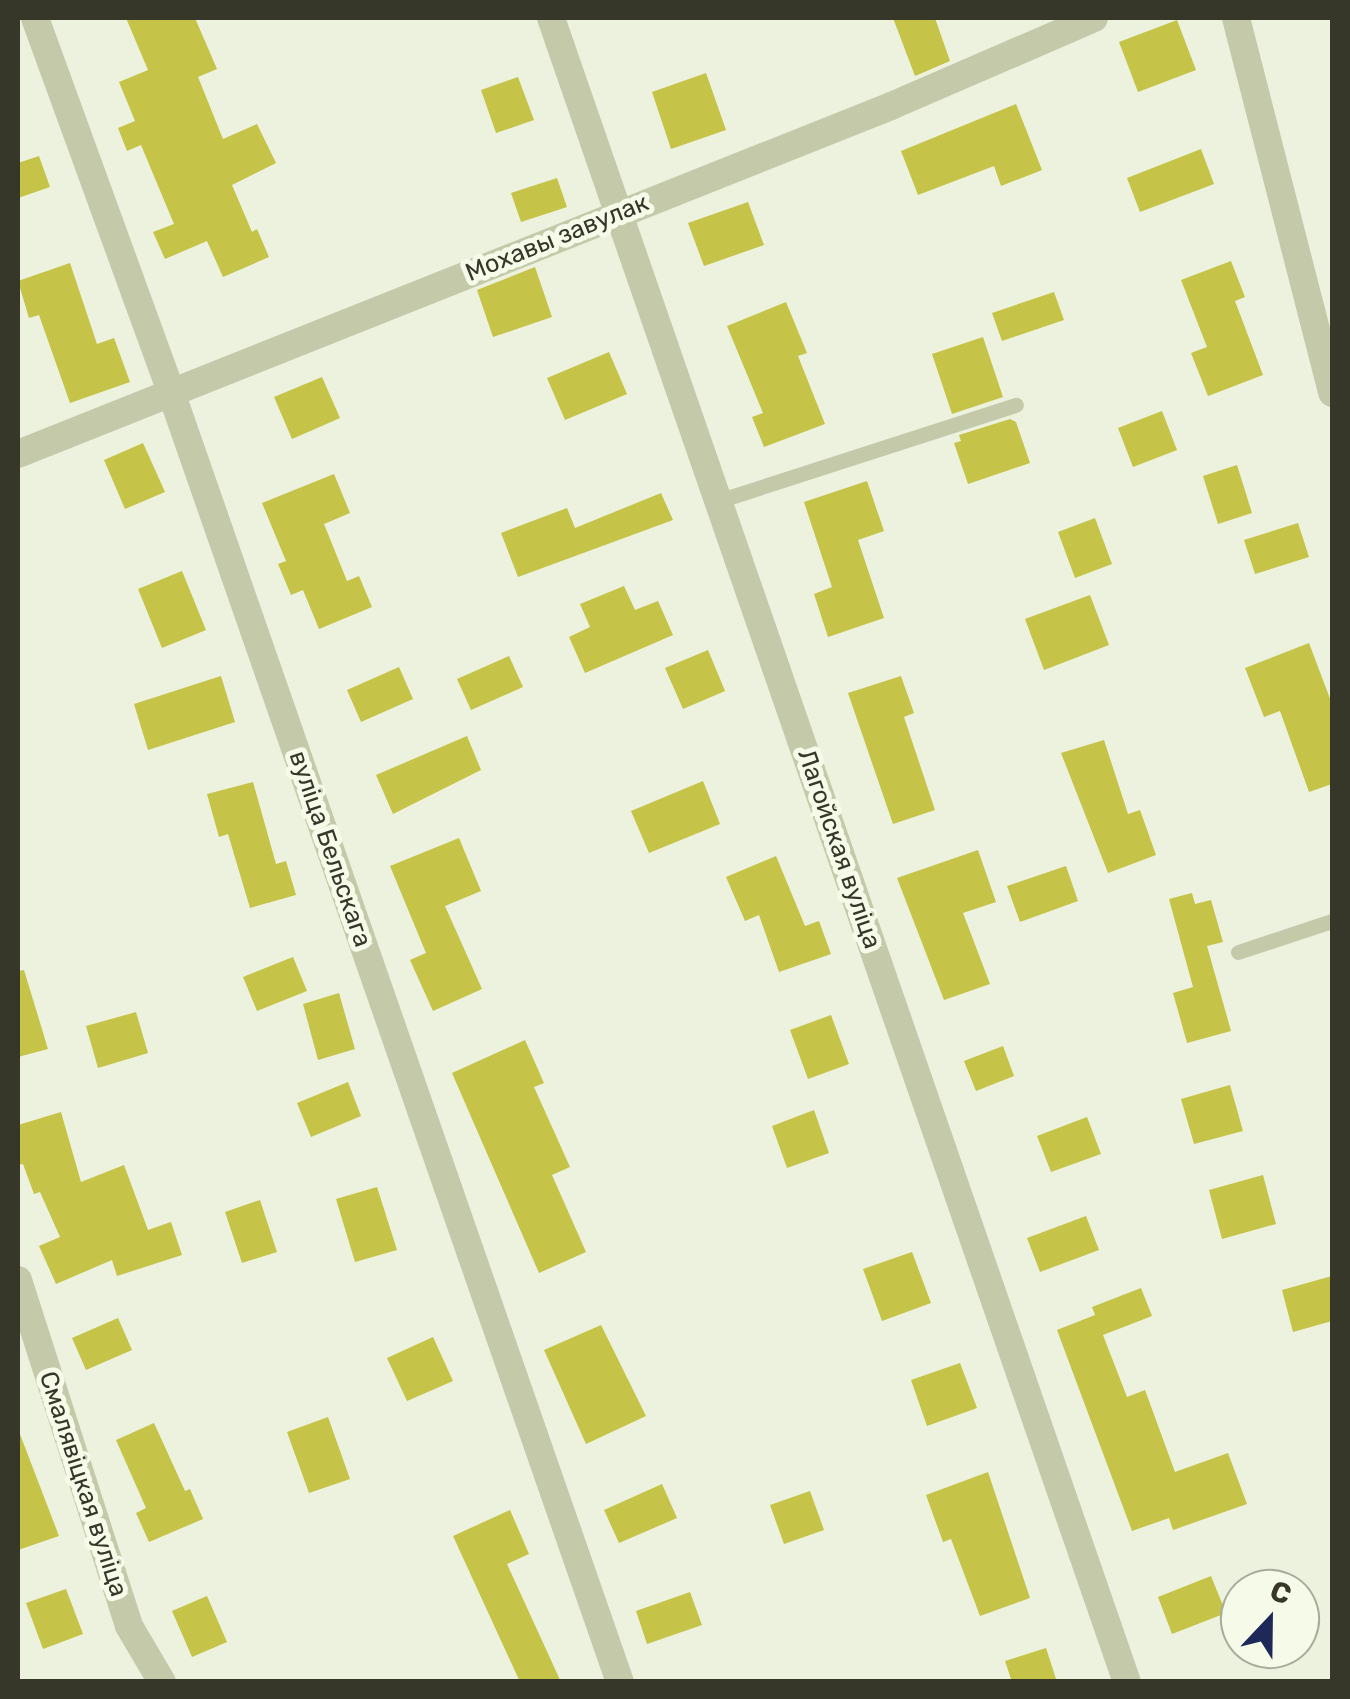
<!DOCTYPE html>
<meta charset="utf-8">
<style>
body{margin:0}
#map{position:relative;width:1350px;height:1699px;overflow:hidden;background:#ecf2dd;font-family:Rubik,sans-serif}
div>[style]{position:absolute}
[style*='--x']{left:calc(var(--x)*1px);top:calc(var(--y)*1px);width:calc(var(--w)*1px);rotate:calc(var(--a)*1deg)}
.building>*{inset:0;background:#c5c348}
.service>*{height:15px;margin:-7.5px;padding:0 7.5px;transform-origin:7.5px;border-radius:7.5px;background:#c4caa9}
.minor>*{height:28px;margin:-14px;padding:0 14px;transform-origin:14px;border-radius:14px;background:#c4caa9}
span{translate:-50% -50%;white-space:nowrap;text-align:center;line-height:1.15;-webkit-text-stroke:10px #f5fae9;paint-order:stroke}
.street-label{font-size:25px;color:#373729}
.frame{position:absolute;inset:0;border:20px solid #373729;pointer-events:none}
.north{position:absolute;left:1220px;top:1569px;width:100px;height:100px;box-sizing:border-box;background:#f5fae9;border:2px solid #a9ac9c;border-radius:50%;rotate:22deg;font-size:28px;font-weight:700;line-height:40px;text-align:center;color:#373729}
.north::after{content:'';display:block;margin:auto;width:35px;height:45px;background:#1e2959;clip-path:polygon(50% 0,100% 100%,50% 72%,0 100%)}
</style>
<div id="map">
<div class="building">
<div style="clip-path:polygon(126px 18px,195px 18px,217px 69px,198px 77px,223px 139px,257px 124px,276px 163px,232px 185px,252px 232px,257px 229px,269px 257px,223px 277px,207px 241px,165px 259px,153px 232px,174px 224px,141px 145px,127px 151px,118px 128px,135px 121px,119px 82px,148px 70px)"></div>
<div style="clip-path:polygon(893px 18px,935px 18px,950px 61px,915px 76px)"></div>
<div style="clip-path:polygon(1177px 20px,1196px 70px,1138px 92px,1119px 42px)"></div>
<div style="clip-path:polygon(706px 73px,726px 130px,671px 149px,652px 92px)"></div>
<div style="clip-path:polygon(518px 77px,534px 120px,496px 133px,481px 90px)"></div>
<div style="clip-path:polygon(1016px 104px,1042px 170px,1001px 186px,994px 166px,918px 195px,901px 151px)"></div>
<div style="clip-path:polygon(1201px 149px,1214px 184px,1140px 212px,1127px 178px)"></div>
<div style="clip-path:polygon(39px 156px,50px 187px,18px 198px,18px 163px)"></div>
<div style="clip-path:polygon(557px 178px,567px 207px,521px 222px,511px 193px)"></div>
<div style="clip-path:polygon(748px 202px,764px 245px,704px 266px,688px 223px)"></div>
<div style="clip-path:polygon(1231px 261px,1245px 297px,1235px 301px,1263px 375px,1208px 396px,1191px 353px,1207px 347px,1181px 280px)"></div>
<div style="clip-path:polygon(70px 263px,97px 344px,114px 338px,130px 382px,70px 403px,39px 315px,29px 318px,18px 281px)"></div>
<div style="clip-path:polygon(535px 267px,552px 317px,493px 337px,477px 290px)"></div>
<div style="clip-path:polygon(1054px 292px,1064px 320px,1002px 341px,992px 313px)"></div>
<div style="clip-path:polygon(786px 302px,807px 353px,798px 356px,825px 424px,764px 447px,752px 417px,763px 413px,727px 326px)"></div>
<div style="clip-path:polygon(983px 337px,1003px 397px,952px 414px,932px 354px)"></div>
<div style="clip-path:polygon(609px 352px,627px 394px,565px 420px,547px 378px)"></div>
<div style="clip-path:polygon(322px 377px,340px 418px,292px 439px,274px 397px)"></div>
<div style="clip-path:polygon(1162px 411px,1177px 450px,1133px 467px,1118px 428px)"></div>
<div style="clip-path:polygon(1010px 419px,1016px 422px,1030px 463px,968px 484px,954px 443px,961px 441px,959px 435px)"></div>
<div style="clip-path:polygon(143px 443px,165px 492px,125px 509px,104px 460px)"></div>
<div style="clip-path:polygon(1237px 465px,1252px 513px,1218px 524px,1203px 476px)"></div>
<div style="clip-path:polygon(334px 474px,350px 513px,324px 524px,347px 581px,359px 576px,372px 607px,319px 629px,303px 590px,291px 595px,278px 564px,286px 561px,262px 503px)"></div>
<div style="clip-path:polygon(867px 481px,884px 531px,858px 540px,884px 618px,828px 637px,814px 594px,832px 587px,804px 502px)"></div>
<div style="clip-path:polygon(661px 493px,673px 520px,518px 577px,501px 533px,567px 508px,575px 528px)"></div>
<div style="clip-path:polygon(1095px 518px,1112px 564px,1075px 578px,1058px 532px)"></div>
<div style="clip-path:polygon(1298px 523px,1309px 557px,1255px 574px,1244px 540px)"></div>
<div style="clip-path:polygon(182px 571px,206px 630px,162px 648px,138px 589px)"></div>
<div style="clip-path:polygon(624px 586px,635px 610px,658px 601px,673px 635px,585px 673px,569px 637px,590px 627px,580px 604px)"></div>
<div style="clip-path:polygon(1090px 595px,1109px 645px,1044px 670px,1025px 619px)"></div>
<div style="clip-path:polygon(1309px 643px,1332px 704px,1332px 784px,1309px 792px,1280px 711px,1264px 717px,1245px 668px)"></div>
<div style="clip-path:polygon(708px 650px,725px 691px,683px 709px,665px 668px)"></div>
<div style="clip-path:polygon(509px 656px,523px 687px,471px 710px,457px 679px)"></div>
<div style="clip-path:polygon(399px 667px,413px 699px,361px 722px,347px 690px)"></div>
<div style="clip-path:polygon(221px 676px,235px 722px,148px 750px,134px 704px)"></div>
<div style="clip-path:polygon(901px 676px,914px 713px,904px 717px,935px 810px,893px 824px,848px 693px)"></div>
<div style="clip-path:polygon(467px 736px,481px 770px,393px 814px,376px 775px)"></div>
<div style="clip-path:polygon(1104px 740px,1128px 814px,1140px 810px,1156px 855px,1108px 873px,1061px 753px)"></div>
<div style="clip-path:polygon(703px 781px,720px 824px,649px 853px,631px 811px)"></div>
<div style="clip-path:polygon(253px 782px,276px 864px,286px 861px,296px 895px,250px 908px,228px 834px,219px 837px,207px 794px)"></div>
<div style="clip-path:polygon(459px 838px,481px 891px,445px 906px,482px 989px,433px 1011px,410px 960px,426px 953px,390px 866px)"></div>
<div style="clip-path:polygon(978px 850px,996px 902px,963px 913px,990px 984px,944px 1000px,897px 878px)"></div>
<div style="clip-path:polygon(776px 856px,805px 926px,819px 921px,831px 954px,779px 972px,759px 915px,745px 921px,726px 877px)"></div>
<div style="clip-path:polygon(1066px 866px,1078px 901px,1020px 922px,1007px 886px)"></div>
<div style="clip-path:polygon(1192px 893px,1195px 904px,1211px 900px,1223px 942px,1207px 946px,1231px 1031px,1187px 1043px,1173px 993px,1193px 987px,1169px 899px)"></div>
<div style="clip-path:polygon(293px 957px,307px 991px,257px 1011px,243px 977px)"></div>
<div style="clip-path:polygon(24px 970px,48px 1049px,18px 1057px,18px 971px)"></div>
<div style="clip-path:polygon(339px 993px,355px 1049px,318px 1060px,303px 1004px)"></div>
<div style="clip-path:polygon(136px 1012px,148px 1053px,98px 1068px,86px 1026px)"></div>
<div style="clip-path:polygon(831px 1015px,849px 1064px,808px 1079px,790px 1030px)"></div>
<div style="clip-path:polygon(525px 1040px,544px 1083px,534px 1087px,570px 1167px,552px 1175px,586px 1252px,539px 1273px,452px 1073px)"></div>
<div style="clip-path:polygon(1003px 1046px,1014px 1076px,976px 1091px,964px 1061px)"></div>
<div style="clip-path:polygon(348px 1082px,361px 1116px,311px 1137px,297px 1103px)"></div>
<div style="clip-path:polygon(1230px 1085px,1243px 1131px,1194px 1144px,1181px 1099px)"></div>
<div style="clip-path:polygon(814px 1110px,829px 1153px,787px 1168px,772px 1126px)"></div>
<div style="clip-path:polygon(61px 1112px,81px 1182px,124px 1165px,148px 1230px,171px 1222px,182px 1255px,117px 1276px,112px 1260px,56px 1284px,39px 1246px,60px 1237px,40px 1192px,34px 1194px,23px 1164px,18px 1165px,18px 1125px)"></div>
<div style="clip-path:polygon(1087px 1117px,1101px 1154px,1051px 1172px,1037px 1136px)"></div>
<div style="clip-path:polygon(1263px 1175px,1276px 1224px,1222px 1239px,1209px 1190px)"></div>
<div style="clip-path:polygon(377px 1187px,397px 1250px,355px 1262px,336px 1199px)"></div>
<div style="clip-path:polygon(260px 1200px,277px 1252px,242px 1263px,225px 1212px)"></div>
<div style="clip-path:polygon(1086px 1216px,1099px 1250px,1040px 1272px,1027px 1238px)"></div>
<div style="clip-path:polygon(912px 1252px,931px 1303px,882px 1321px,863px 1269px)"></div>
<div style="clip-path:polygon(1332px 1276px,1332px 1321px,1293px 1332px,1282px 1290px)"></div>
<div style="clip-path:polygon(1141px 1288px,1152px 1316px,1103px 1335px,1127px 1397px,1145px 1390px,1175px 1472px,1228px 1453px,1247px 1504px,1173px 1530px,1169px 1518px,1132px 1531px,1057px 1330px,1095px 1315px,1092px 1307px)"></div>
<div style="clip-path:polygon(118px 1318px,132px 1350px,86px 1370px,72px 1338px)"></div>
<div style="clip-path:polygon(601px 1325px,646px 1416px,586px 1444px,544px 1350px)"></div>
<div style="clip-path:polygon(433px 1337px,453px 1381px,407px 1401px,387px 1358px)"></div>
<div style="clip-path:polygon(960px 1363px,977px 1408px,927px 1426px,911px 1380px)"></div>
<div style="clip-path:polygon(328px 1417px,350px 1479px,309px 1493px,287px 1432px)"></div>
<div style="clip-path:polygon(154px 1423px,185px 1491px,190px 1489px,203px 1519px,149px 1542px,136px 1513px,146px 1508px,116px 1440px)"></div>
<div style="clip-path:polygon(18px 1429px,59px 1536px,18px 1550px)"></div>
<div style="clip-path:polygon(988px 1472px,1030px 1598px,980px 1616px,951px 1539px,943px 1542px,926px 1495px)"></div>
<div style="clip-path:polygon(662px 1484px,677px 1518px,619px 1543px,604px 1510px)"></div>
<div style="clip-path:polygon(810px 1491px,824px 1530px,784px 1544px,770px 1505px)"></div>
<div style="clip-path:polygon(510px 1510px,529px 1554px,507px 1564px,561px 1682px,520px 1682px,453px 1536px)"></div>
<div style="clip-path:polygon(1211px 1576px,1226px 1613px,1172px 1634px,1158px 1597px)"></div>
<div style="clip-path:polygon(66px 1589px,83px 1634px,43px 1649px,26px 1603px)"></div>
<div style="clip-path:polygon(690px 1592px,702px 1625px,647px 1644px,636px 1611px)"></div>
<div style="clip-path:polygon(207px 1596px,227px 1642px,192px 1657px,172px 1611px)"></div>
<div style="clip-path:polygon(1046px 1648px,1057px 1682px,1012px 1682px,1005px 1661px)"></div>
</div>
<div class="service">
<div style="--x:718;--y:501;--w:313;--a:-17.9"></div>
<div style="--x:1238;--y:952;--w:99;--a:-18.3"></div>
</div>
<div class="minor">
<div style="--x:35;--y:18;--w:398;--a:70"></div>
<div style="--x:171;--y:392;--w:1366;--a:70.81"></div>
<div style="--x:551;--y:18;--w:1761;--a:70.91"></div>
<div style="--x:1236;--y:18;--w:387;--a:75.6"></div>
<div style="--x:18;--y:454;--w:940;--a:-21.73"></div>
<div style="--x:891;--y:106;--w:221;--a:-23.4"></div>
<div style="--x:18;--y:1280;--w:363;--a:72.2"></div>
<div style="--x:129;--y:1626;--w:65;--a:59.5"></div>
</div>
<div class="street-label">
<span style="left:557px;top:238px;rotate:-22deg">Мохавы завулак</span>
<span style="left:330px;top:849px;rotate:71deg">вуліца Бельскага</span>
<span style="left:839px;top:849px;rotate:71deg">Лагойская вуліца</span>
<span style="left:83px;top:1484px;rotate:72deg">Смалявіцкая вуліца</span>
</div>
<div class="frame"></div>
<div class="north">С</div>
</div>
